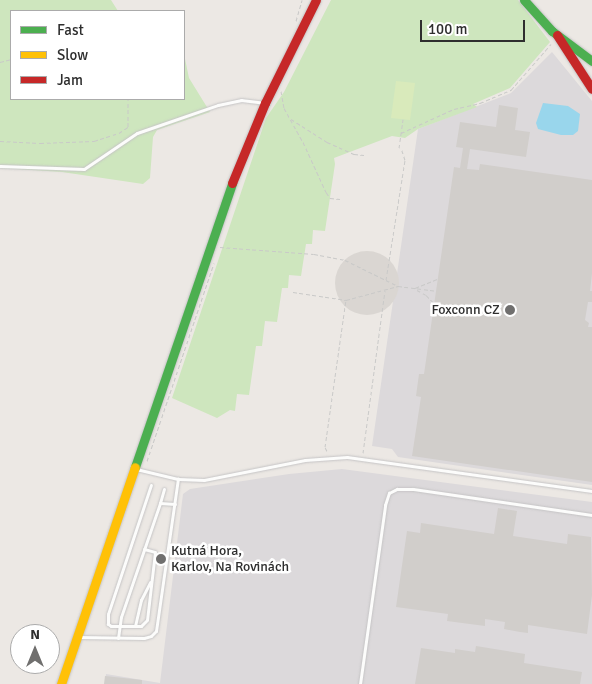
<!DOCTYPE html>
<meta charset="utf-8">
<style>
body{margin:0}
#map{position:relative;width:592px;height:684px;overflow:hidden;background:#ece8e4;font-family:Signika,sans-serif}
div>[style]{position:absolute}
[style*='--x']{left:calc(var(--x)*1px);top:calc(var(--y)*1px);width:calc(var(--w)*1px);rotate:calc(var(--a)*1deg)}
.industrial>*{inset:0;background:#dcd9db}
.green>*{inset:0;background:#cee6be}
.pitch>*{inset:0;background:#d9eabb}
.plaza>*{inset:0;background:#dad6d2}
.round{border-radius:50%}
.water>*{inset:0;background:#99d6ec}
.building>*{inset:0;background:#d1cecb}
.path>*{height:1px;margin-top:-0.5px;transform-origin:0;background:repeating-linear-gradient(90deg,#c9c9c8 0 4px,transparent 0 6.5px)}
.roads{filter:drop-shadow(0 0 1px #c5c4c5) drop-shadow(0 0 1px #c5c4c5)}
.lane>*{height:3px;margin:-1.5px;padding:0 1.5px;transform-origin:1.5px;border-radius:1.5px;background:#fcfcfb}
.fast>*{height:9px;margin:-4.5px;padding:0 4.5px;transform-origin:4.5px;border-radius:4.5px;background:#4caf50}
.slow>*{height:9px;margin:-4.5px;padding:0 4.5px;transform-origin:4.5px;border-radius:4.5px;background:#ffc107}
.jam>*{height:9px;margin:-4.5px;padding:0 4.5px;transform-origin:4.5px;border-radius:4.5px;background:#c62828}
.dots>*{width:14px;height:14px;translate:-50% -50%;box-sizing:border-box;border:2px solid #fff;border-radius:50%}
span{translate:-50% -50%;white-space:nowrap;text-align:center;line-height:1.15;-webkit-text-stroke:5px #fff;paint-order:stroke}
.poi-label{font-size:14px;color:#2e2e2e}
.right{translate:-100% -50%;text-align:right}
.left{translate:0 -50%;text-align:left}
.legend{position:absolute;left:10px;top:10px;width:175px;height:90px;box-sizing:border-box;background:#fff;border:1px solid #ababab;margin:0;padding:6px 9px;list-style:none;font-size:15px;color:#2e2e2e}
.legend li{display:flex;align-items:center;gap:10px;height:25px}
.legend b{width:25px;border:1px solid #ababab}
.north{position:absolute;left:10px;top:624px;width:50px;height:50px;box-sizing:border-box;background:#fff;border:1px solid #ababab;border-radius:50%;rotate:0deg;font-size:14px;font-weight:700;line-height:20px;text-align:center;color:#2e2e2e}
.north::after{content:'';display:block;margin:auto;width:18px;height:22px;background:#706f6e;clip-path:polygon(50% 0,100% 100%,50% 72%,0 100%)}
.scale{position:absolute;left:420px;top:20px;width:105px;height:22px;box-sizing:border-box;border:2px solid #2e2e2e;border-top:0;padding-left:6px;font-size:15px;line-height:18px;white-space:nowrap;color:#2e2e2e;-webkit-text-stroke:4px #fff;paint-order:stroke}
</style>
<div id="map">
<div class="industrial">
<div style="clip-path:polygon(552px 52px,592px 101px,592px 485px,398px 457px,392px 449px,372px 446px,418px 129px,511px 93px)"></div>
<div style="clip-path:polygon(342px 469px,592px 502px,592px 684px,105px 684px,106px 674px,160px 683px,183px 494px,190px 489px,289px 474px)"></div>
</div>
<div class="green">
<div style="clip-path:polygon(0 0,111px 0,118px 11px,11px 11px,11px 99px,184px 99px,184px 54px,189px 78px,210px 112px,157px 130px,153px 137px,150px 178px,143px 184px,62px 172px,0 168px)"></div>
<div style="clip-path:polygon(331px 0,518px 0,550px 42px,510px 88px,473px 104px,477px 107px,418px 129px,405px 138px,392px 136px,334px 158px,335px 164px,325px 231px,313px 230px,312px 244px,306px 244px,301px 276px,289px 275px,288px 288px,282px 288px,277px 322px,265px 321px,262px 346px,256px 346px,249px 395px,237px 394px,235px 411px,230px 410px,217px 418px,172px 398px,266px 118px,284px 92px)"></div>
</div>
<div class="pitch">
<div style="clip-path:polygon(396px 81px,415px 83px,410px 120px,391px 118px)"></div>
</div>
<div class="plaza">
<div class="round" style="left:335px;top:251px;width:64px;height:64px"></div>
</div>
<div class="water">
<div style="clip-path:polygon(543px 103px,568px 106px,580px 114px,578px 131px,573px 135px,561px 135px,538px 129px,536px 123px)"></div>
</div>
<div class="building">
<div style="clip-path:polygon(499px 105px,518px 108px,515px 130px,530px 132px,526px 157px,470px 149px,467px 169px,479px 170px,480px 164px,592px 180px,592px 273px,590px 291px,592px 291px,592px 302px,588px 302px,585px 320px,589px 323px,588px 327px,592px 327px,592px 482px,412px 456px,421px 397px,416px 396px,419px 374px,424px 374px,454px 167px,460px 168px,463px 148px,456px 147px,460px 122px,496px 127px)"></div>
<div style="clip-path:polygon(498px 508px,517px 511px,513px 536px,567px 544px,568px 534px,591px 537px,592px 595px,587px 634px,528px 625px,528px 633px,520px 632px,504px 629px,505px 622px,485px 619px,485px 626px,447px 621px,448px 614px,396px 607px,407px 531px,420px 533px,421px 523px,494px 534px)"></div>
<div style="clip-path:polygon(476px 646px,525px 654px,524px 663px,582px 672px,580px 684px,415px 684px,421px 648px,455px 653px,455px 649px,475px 652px)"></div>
<div style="clip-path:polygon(105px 676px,142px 680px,142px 684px,104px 684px)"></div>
</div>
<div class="path">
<div style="--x:296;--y:21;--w:22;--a:-74"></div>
<div style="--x:0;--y:62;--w:11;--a:-15"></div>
<div style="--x:281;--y:91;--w:17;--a:80"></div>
<div style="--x:284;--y:108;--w:39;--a:61"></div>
<div style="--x:303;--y:142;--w:55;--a:65.3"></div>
<div style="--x:326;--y:192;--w:7;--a:56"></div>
<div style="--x:330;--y:198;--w:10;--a:6"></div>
<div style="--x:291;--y:119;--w:43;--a:32.6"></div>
<div style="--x:327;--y:142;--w:30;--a:24"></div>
<div style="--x:354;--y:154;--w:10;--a:6"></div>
<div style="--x:401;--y:133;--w:58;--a:-24.4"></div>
<div style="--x:454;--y:109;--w:27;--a:-13"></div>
<div style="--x:480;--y:103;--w:34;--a:-23"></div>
<div style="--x:511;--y:90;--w:61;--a:-49"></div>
<div style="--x:0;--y:141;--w:40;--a:2.9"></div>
<div style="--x:40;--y:143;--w:54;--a:-2.1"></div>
<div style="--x:94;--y:141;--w:26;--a:-18"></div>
<div style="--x:119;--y:133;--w:11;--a:-34"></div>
<div style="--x:128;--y:127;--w:28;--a:-90"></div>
<div style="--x:399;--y:148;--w:29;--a:-82"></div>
<div style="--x:220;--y:247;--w:94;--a:4.3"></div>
<div style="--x:314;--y:254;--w:32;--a:11"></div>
<div style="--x:345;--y:260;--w:59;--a:26.1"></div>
<div style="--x:398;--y:286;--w:38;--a:7"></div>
<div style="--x:386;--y:280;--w:121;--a:-81"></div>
<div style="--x:405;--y:160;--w:13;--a:-108"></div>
<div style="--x:415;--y:288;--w:24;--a:-22"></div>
<div style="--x:417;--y:290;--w:10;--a:29"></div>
<div style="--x:426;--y:295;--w:11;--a:45"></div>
<div style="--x:293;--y:292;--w:54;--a:8.6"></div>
<div style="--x:327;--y:451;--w:4;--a:-117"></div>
<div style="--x:325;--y:447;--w:148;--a:-81.9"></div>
<div style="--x:346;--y:300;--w:54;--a:-15.1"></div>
<div style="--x:363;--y:453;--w:164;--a:-82.3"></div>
<div style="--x:147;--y:461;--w:209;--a:-71.3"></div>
</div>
<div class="roads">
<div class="lane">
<div style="--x:0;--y:166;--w:84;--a:2"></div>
<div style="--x:84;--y:169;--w:64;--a:-34.2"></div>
<div style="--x:137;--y:133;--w:86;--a:-19.1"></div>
<div style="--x:218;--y:105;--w:24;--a:-12"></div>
<div style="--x:241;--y:100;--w:23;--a:7"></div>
<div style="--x:136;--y:469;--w:43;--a:13.4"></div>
<div style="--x:178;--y:479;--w:26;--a:2"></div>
<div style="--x:204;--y:480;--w:103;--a:-11.2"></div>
<div style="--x:305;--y:460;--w:42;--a:-4.1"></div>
<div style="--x:347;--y:457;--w:247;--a:7.9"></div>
<div style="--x:164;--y:489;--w:15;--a:106"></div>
<div style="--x:160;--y:503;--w:15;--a:4"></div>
<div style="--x:144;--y:549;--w:11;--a:15"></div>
<div style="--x:155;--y:552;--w:68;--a:96.7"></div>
<div style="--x:147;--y:620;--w:8;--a:135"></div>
<div style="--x:141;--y:626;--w:30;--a:180"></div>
<div style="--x:111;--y:626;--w:4;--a:-146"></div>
<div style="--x:108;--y:624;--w:10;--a:-90"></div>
<div style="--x:108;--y:614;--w:136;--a:-71.6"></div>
<div style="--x:135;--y:626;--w:27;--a:-77"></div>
<div style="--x:141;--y:600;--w:20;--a:-63"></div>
<div style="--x:78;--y:637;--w:66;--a:0.9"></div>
<div style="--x:144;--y:638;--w:7;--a:-16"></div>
<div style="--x:151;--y:636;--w:7;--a:-45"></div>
<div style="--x:156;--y:631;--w:154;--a:-81.8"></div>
<div style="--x:118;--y:638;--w:21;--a:-82"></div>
<div style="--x:121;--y:617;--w:120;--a:-71.1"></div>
<div style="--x:360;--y:684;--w:181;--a:-82"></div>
<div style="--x:385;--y:505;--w:13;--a:-72"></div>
<div style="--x:389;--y:493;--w:9;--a:-27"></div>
<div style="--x:397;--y:489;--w:16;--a:0"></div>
<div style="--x:413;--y:489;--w:181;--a:8.3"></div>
</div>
<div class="fast">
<div style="--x:524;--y:0;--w:42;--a:47.9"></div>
<div style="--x:552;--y:31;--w:50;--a:36.9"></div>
<div style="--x:135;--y:467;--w:300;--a:-71.1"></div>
</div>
<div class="slow">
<div style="--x:61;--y:684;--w:229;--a:-71.2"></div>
</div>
<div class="jam">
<div style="--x:557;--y:35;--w:64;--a:57.1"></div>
<div style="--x:232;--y:183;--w:87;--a:-67.6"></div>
<div style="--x:265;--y:103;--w:115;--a:-63.7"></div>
</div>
</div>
<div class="dots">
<div style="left:510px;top:310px;background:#706f6e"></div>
<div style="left:161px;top:559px;background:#706f6e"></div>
</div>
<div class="poi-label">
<span class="right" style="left:500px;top:310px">Foxconn CZ</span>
<span class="left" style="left:171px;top:559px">Kutná Hora,<br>Karlov, Na Rovinách</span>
</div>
<ul class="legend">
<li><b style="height:6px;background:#4caf50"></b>Fast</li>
<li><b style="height:6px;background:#ffc107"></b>Slow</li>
<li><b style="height:6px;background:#c62828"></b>Jam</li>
</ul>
<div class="north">N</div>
<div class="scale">100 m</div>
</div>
